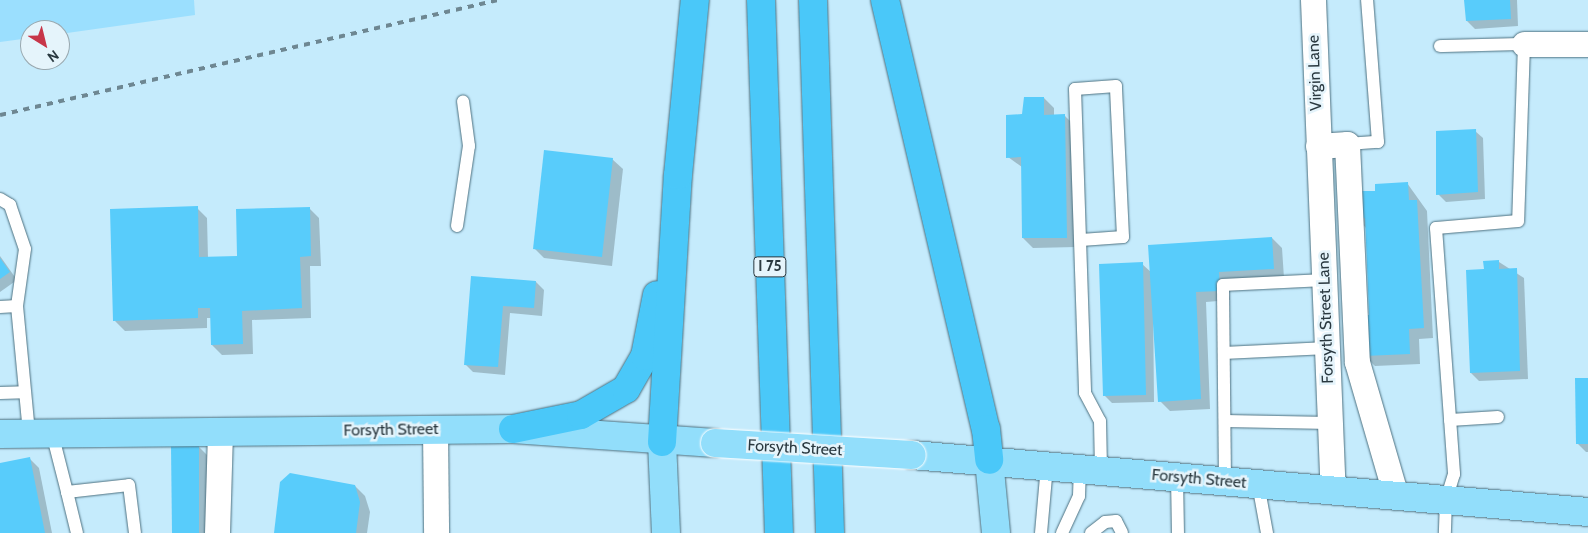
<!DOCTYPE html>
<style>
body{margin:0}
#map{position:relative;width:1588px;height:533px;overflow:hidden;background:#c5ebfc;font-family:Cabin,sans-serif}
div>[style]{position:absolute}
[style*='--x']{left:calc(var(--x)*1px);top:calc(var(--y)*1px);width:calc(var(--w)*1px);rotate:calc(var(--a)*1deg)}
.green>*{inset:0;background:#9bdffe}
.shadow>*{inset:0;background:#0003}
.building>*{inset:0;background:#58ccfb}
.roads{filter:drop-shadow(0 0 1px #4e7180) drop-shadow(0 0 1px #4e7180)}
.service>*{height:12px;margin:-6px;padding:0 6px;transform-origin:6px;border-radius:6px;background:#fff}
.minor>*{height:25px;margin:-12.5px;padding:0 12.5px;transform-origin:12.5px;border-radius:12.5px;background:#fff}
.primary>*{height:28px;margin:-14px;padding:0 14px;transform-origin:14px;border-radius:14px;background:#92defb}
.motorway>*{height:28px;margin:-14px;padding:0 14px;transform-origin:14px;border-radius:14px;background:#4ac8f9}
.rail>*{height:4px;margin-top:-2px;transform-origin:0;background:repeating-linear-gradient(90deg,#6e8792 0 6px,transparent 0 12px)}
.bridges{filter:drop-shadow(0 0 1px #fff) drop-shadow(0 0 1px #fff)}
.primary-bridge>*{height:28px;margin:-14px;padding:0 14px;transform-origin:14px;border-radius:14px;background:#92defb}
span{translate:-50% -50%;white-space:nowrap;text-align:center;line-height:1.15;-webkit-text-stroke:5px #e5f4fb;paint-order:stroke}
.shield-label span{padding:1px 4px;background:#e5f4fb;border:1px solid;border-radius:4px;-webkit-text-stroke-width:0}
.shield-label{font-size:15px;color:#2a3940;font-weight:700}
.street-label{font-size:16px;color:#2a3940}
.north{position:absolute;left:20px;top:20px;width:50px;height:50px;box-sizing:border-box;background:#e5f4fb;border:1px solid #9aa9b0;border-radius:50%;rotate:144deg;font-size:14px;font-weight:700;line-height:20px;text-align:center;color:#2a3940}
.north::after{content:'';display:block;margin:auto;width:18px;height:22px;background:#c73649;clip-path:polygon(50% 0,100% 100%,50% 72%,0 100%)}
</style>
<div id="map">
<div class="green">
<div style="clip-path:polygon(0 0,194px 0,195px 15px,60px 34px,60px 30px,30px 30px,30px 38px,0 42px)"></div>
</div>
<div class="shadow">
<div style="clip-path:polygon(1466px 0,1517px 0,1518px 26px,1475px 29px,1467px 21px)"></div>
<div style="clip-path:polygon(1044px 98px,1054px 108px,1054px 116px,1065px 116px,1075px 126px,1076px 247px,1033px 248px,1023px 238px,1022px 167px,1008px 157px,1023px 116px)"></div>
<div style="clip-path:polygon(1475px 131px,1483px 138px,1485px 199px,1446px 202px,1438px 194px)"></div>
<div style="clip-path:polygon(612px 159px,623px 169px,612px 266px,544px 258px,534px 248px)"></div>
<div style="clip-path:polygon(1407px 183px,1427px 211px,1433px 338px,1419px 339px,1420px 364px,1375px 366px,1365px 356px,1371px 316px,1366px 228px,1357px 218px,1376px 192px)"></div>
<div style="clip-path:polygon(197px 208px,207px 218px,208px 258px,238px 257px,309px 208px,319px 218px,321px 266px,310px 266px,311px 318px,252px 320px,253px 354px,222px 355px,212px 345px,211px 318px,207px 318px,207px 328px,125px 331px,115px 321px)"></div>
<div style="clip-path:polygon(1272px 238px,1282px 248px,1284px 278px,1228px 282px,1230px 300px,1206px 302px,1210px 409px,1170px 411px,1160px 401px,1153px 299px,1154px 402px,1112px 403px,1104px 395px,1142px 264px,1152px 273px)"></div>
<div style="clip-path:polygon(0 256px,17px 280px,0 292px)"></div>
<div style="clip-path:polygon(1499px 262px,1524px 278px,1528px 379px,1479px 381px,1471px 373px,1485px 270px)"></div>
<div style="clip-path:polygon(472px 277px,536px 282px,544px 290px,542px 316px,510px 313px,505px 375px,473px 372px,465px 364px)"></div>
<div style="clip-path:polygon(1588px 379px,1588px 452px,1586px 452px,1578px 444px)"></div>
<div style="clip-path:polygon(199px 447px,207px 455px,207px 533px,173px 533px)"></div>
<div style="clip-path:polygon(29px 458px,39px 468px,52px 533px,0 533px,0 464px)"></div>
<div style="clip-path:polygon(355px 486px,365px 496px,370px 512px,367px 533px,275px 533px)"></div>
</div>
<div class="building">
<div style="clip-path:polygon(1464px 0,1510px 0,1511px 19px,1466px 21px)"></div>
<div style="clip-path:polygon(1024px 97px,1044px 97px,1044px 115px,1065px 114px,1067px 238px,1022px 238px,1021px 157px,1006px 158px,1006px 115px,1022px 114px)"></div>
<div style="clip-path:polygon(1476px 129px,1478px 192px,1436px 195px,1436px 131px)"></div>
<div style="clip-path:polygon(544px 150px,613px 158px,602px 257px,533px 249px)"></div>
<div style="clip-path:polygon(1408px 182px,1409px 200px,1417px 200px,1424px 328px,1409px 329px,1410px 354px,1364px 356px,1362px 315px,1369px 315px,1365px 218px,1355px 219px,1354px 191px,1375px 191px,1375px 184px)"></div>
<div style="clip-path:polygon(198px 206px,199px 257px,237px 256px,236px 209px,310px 207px,311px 256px,300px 257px,302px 308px,242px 311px,243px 344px,211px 345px,210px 308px,198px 308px,198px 318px,113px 321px,110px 209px)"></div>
<div style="clip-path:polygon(1272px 237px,1274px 269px,1219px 272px,1220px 291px,1196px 292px,1201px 399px,1158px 402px,1148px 245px)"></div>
<div style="clip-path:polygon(0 258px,10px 272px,0 279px)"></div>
<div style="clip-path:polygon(1499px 260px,1499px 269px,1517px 268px,1520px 371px,1470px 373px,1466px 270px,1484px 269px,1483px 261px)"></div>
<div style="clip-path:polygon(1143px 262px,1146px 395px,1103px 396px,1099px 264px)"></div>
<div style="clip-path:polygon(471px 276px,536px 281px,534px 308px,503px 306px,498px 367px,464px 365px)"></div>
<div style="clip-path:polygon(1575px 378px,1588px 378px,1588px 444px,1576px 444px)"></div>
<div style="clip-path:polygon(171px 446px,199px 446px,199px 533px,172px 533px)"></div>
<div style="clip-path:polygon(30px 457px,45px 533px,0 533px,0 463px)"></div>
<div style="clip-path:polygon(290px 473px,355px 485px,360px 502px,356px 533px,274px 533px,280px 482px)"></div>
</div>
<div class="roads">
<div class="service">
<div style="--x:1440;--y:46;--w:84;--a:-1.4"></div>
<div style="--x:1524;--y:44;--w:177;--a:91.9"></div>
<div style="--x:1518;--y:221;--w:82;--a:175.1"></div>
<div style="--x:1436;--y:228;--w:247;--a:85.8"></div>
<div style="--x:1454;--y:474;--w:27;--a:107"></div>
<div style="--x:1446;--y:500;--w:33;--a:92"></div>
<div style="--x:1347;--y:144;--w:31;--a:-4"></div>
<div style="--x:1378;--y:142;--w:142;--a:-94.4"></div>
<div style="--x:0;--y:199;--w:12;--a:31"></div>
<div style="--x:10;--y:205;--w:46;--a:71.2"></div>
<div style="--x:25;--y:249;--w:58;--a:98"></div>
<div style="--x:17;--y:306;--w:128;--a:84.6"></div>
<div style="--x:457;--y:226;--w:81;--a:-81.5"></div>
<div style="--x:469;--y:146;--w:45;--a:-97.6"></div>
<div style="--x:1081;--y:240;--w:42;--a:-4.1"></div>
<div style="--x:1123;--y:237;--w:151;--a:-92.7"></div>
<div style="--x:1116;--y:86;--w:41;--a:175.8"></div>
<div style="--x:1075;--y:89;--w:304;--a:88.1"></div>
<div style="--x:1085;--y:393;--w:32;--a:62"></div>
<div style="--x:1100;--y:421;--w:49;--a:88.8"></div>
<div style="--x:0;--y:307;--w:17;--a:-3"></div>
<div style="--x:1224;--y:353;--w:103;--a:-2.8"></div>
<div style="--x:0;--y:393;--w:24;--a:-2"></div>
<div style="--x:1450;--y:420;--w:48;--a:-3.6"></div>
<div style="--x:1225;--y:421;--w:105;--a:1.1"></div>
<div style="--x:52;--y:433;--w:61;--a:75.7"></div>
<div style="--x:67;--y:492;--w:62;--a:-6.4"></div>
<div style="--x:129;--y:485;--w:48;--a:82.9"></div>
<div style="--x:1177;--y:477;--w:56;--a:89"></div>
<div style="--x:1225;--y:481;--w:196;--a:-90.6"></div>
<div style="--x:1223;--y:285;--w:101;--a:-2.8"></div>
<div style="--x:1258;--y:484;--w:50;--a:79.6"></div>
<div style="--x:67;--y:492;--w:42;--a:76.3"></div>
<div style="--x:1041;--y:533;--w:67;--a:-84.9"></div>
<div style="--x:1062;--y:533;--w:41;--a:-65.3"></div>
<div style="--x:1079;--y:496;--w:27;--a:-88"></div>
<div style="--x:1091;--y:533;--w:18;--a:-38"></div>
<div style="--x:1105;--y:522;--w:11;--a:-5"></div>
<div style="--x:1116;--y:521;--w:13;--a:63"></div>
</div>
<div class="minor">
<div style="--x:1313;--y:0;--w:490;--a:87.7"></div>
<div style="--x:1524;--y:44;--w:64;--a:0"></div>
<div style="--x:1318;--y:146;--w:29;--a:-4"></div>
<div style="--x:1347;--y:144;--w:218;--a:87.4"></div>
<div style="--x:1357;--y:362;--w:140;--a:73.8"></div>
<div style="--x:435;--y:429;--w:104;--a:89.4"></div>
<div style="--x:217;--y:533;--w:101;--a:-88.3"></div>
</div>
<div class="primary">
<div style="--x:0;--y:434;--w:513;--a:-0.56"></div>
<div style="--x:513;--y:429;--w:202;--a:4"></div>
<div style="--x:662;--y:442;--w:91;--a:87.5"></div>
<div style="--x:912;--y:455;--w:678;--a:4.82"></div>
<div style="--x:989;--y:460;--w:73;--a:84.5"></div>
</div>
<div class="motorway">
<div style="--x:761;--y:0;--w:533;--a:88.07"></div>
<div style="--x:813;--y:0;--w:533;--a:88.17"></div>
<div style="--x:885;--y:0;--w:441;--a:76.8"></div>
<div style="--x:986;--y:429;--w:31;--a:84"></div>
<div style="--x:513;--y:429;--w:69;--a:-11.6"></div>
<div style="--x:581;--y:415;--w:52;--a:-30"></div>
<div style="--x:626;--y:389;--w:38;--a:-60"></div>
<div style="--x:645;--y:356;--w:62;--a:-78.9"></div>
<div style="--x:662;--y:442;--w:267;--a:-86.6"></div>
<div style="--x:678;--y:175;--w:176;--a:-84.5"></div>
</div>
</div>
<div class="rail">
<div style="--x:0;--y:115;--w:511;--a:-13"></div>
</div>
<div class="bridges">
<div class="primary-bridge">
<div style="--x:715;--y:443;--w:197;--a:3.5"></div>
</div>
</div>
<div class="shield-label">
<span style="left:770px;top:267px">I 75</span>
</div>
<div class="street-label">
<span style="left:1315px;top:73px;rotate:-92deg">Virgin Lane</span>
<span style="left:1326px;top:318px;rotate:-92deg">Forsyth Street Lane</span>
<span style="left:391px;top:430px;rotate:-1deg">Forsyth Street</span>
<span style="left:795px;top:448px;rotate:3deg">Forsyth Street</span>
<span style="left:1199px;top:479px;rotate:5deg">Forsyth Street</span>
</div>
<div class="north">N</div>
</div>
